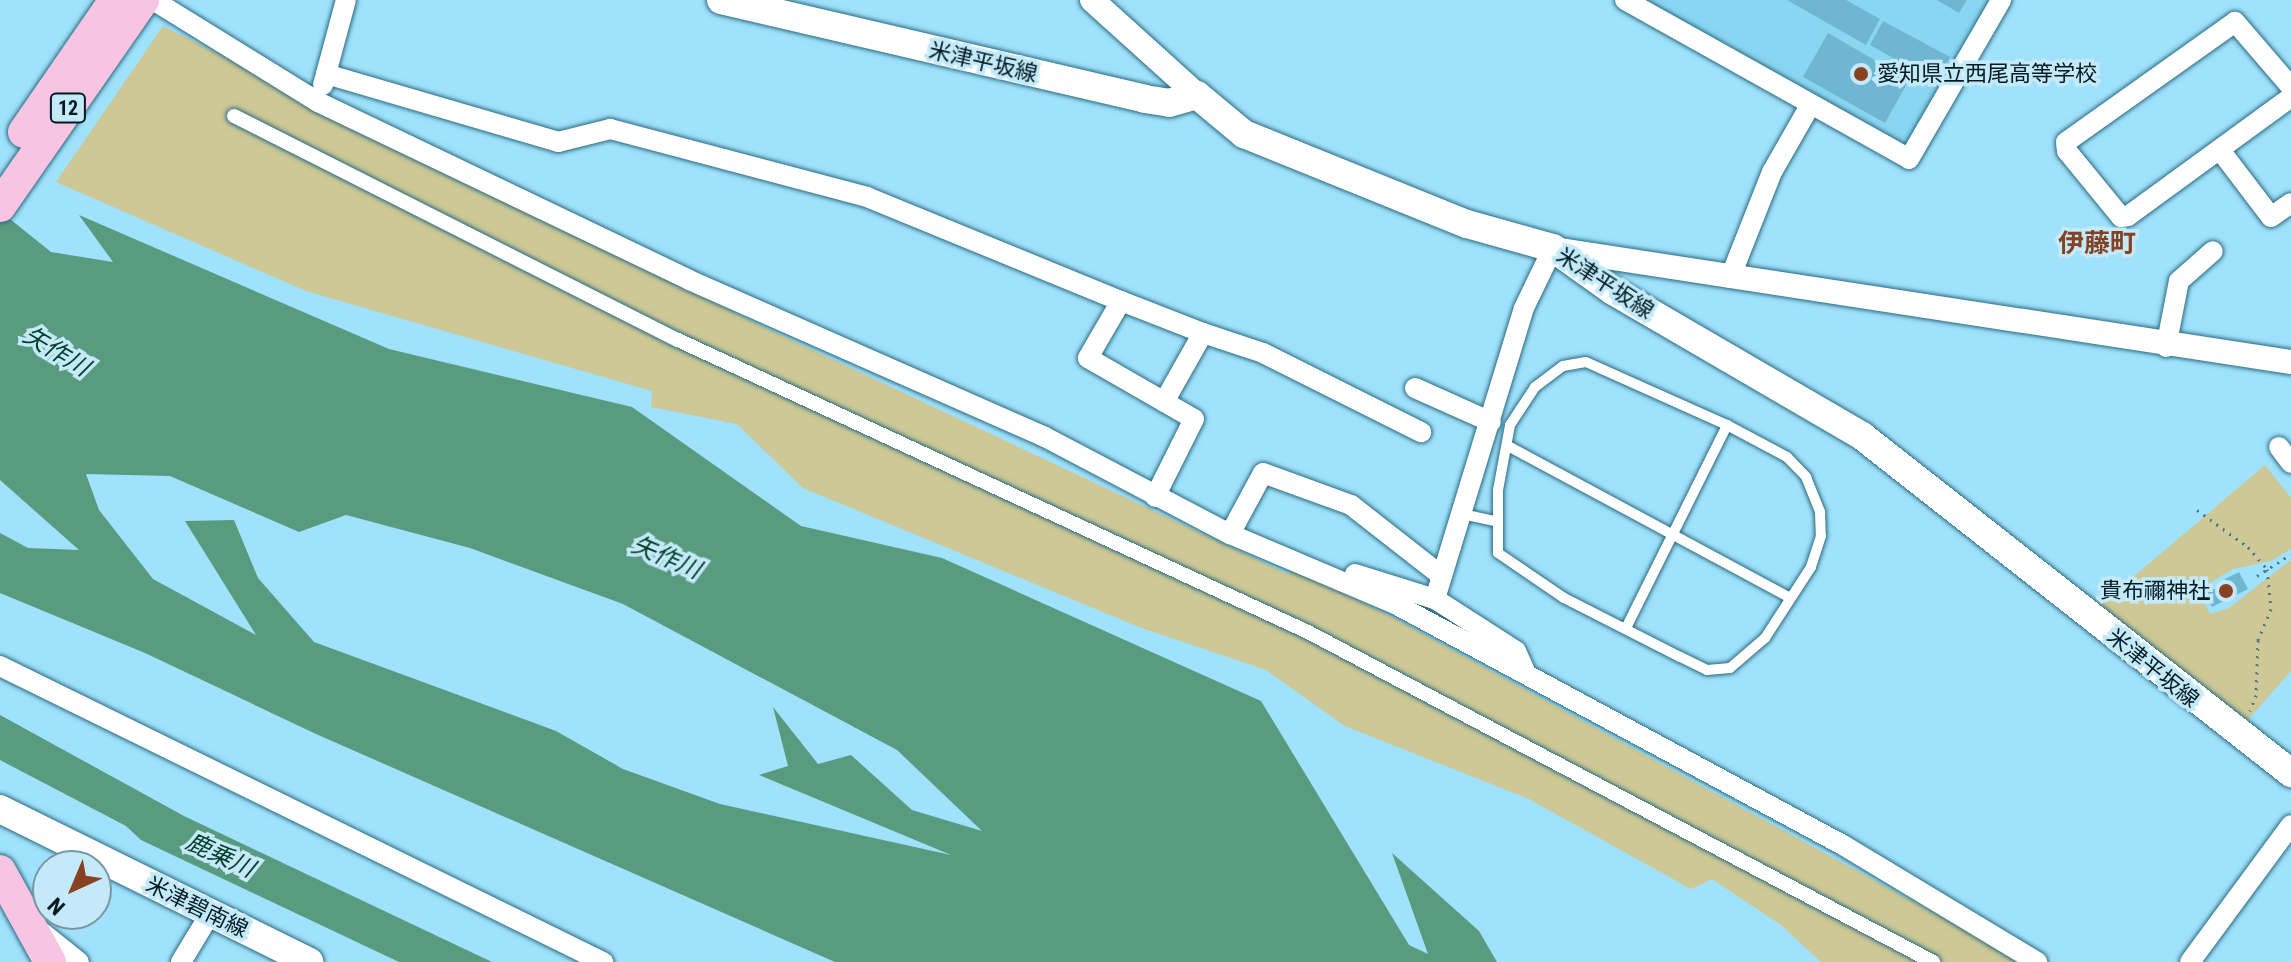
<!DOCTYPE html>
<meta charset="utf-8">
<style>
body{margin:0}
#map{position:relative;width:2291px;height:962px;overflow:hidden;background:#a0e1fb;font-family:"Roboto Condensed","Noto Sans JP",sans-serif}
div>[style]{position:absolute}
[style*='--x']{left:calc(var(--x)*1px);top:calc(var(--y)*1px);width:calc(var(--w)*1px);rotate:calc(var(--a)*1deg)}
.built>*{inset:0;background:#8ad5f1}
.green>*{inset:0;background:#cdc895}
.water>*{inset:0;background:#599b7e}
.building>*{inset:0;background:#6eb6d1}
.path>*{height:3px;margin-top:-1.5px;transform-origin:0;background:repeating-linear-gradient(90deg,#4b7889 0 2px,transparent 0 8px)}
.roads{filter:drop-shadow(0 0 2px #296b81) drop-shadow(0 0 2px #296b81)}
.service>*{height:10px;margin:-5px;padding:0 5px;transform-origin:5px;border-radius:5px;background:#fff}
.pedestrian>*{height:14px;margin:-7px;padding:0 7px;transform-origin:7px;border-radius:7px;background:#fff}
.minor>*{height:20px;margin:-10px;padding:0 10px;transform-origin:10px;border-radius:10px;background:#fff}
.tertiary>*{height:24px;margin:-12px;padding:0 12px;transform-origin:12px;border-radius:12px;background:#fff}
.secondary>*{height:28px;margin:-14px;padding:0 14px;transform-origin:14px;border-radius:14px;background:#fff}
.primary>*{height:32px;margin:-16px;padding:0 16px;transform-origin:16px;border-radius:16px;background:#f7c5e2}
.dots>*{width:22px;height:22px;translate:-50% -50%;box-sizing:border-box;border:4px solid #c4eaf9;border-radius:50%}
span{translate:-50% -50%;white-space:nowrap;text-align:center;line-height:1.15;-webkit-text-stroke:7px #c4eaf9;paint-order:stroke}
.shield-label span{padding:2px 6px;background:#c4eaf9;border:2px solid;border-radius:6px;-webkit-text-stroke-width:0}
.shield-label{font-size:20px;color:#001a23;font-weight:700}
.street-label{font-size:22px;color:#001a23}
.poi-label{font-size:22px;color:#001a23}
.left{translate:0 -50%;text-align:left}
.right{translate:-100% -50%;text-align:right}
.water-label{font-size:24px;color:#07412d;font-style:italic}
.quarter-label{font-size:26px;color:#844225;font-weight:700}
.north{position:absolute;left:32px;top:850px;width:80px;height:80px;box-sizing:border-box;background:#c4eaf9;border:2px solid #7697a3;border-radius:50%;rotate:224deg;font-size:22px;font-weight:700;line-height:32px;text-align:center;color:#001a23}
.north::after{content:'';display:block;margin:auto;width:28px;height:36px;background:#894221;clip-path:polygon(50% 0,100% 100%,50% 72%,0 100%)}
</style>
<div id="map">
<div class="built">
<div style="clip-path:polygon(1636px 0,1996px 0,1905px 151px)"></div>
</div>
<div class="green">
<div style="clip-path:polygon(163px 26px,760px 325px,1288px 574px,1290px 568px,1389px 615px,2024px 962px,1821px 962px,1781px 925px,1712px 879px,1691px 889px,1529px 799px,1345px 726px,1266px 670px,1139px 627px,803px 488px,737px 424px,651px 407px,652px 391px,306px 291px,56px 182px)"></div>
<div style="clip-path:polygon(2265px 465px,2291px 498px,2291px 549px,2271px 561px,2233px 569px,2198px 590px,2210px 614px,2229px 608px,2291px 560px,2291px 671px,2245px 723px,2098px 607px)"></div>
</div>
<div class="water">
<div style="clip-path:polygon(evenodd,0 211px,51px 252px,113px 262px,79px 215px,389px 349px,632px 407px,801px 526px,942px 558px,1261px 701px,1409px 945px,1428px 954px,1392px 853px,1479px 931px,1497px 962px,835px 962px,316px 734px,145px 653px,0 593px,0 533px,28px 548px,79px 550px,0 480px,0 211px,86px 474px,170px 476px,299px 532px,346px 515px,470px 548px,623px 604px,897px 750px,982px 831px,912px 810px,851px 755px,818px 764px,773px 707px,788px 766px,759px 775px,951px 855px,720px 804px,623px 769px,556px 731px,314px 642px,258px 578px,234px 520px,185px 521px,256px 635px,153px 579px,99px 510px,86px 474px)"></div>
<div style="clip-path:polygon(0 715px,184px 816px,492px 962px,399px 962px,141px 840px,126px 826px,0 760px)"></div>
</div>
<div class="building">
<div style="clip-path:polygon(1787px 0,1846px 0,1880px 19px,1866px 45px)"></div>
<div style="clip-path:polygon(1937px 0,1967px 0,1959px 13px)"></div>
<div style="clip-path:polygon(1883px 21px,1950px 57px,1936px 82px,1870px 45px)"></div>
<div style="clip-path:polygon(1828px 33px,1909px 80px,1885px 123px,1803px 77px)"></div>
<div style="clip-path:polygon(2239px 572px,2248px 589px,2212px 607px,2204px 592px,2228px 585px,2225px 579px)"></div>
</div>
<div class="path">
<div style="--x:2197;--y:510;--w:63;--a:36"></div>
<div style="--x:2248;--y:547;--w:29;--a:49"></div>
<div style="--x:2267;--y:569;--w:40;--a:84.3"></div>
<div style="--x:2271;--y:609;--w:34;--a:113"></div>
<div style="--x:2258;--y:640;--w:55;--a:92.1"></div>
<div style="--x:2256;--y:695;--w:17;--a:111"></div>
<div style="--x:2257;--y:576;--w:40;--a:-32.9"></div>
</div>
<div class="roads">
<div class="service">
<div style="--x:1586;--y:362;--w:154;--a:24.1"></div>
<div style="--x:1727;--y:425;--w:68;--a:28.1"></div>
<div style="--x:1787;--y:457;--w:28;--a:46"></div>
<div style="--x:1806;--y:477;--w:38;--a:68"></div>
<div style="--x:1820;--y:512;--w:24;--a:88"></div>
<div style="--x:1821;--y:536;--w:33;--a:108"></div>
<div style="--x:1811;--y:567;--w:85;--a:122.9"></div>
<div style="--x:1765;--y:638;--w:46;--a:139.4"></div>
<div style="--x:1730;--y:668;--w:23;--a:175"></div>
<div style="--x:1707;--y:670;--w:30;--a:-154"></div>
<div style="--x:1680;--y:657;--w:130;--a:-153"></div>
<div style="--x:1564;--y:598;--w:80;--a:-145.7"></div>
<div style="--x:1498;--y:553;--w:63;--a:-90"></div>
<div style="--x:1498;--y:490;--w:66;--a:-79.5"></div>
<div style="--x:1510;--y:425;--w:45;--a:-56.7"></div>
<div style="--x:1535;--y:387;--w:35;--a:-37"></div>
<div style="--x:1563;--y:366;--w:23;--a:-10"></div>
<div style="--x:1508;--y:446;--w:320;--a:28.3"></div>
<div style="--x:1462;--y:514;--w:35;--a:12"></div>
<div style="--x:1627;--y:626;--w:225;--a:-63.5"></div>
</div>
<div class="pedestrian">
<div style="--x:234;--y:116;--w:497;--a:26.8"></div>
<div style="--x:678;--y:340;--w:694;--a:24.87"></div>
<div style="--x:1308;--y:632;--w:707;--a:27.83"></div>
</div>
<div class="minor">
<div style="--x:153;--y:0;--w:194;--a:31.7"></div>
<div style="--x:318;--y:102;--w:411;--a:25.6"></div>
<div style="--x:689;--y:280;--w:389;--a:23.8"></div>
<div style="--x:1045;--y:437;--w:209;--a:27.7"></div>
<div style="--x:1230;--y:534;--w:181;--a:23"></div>
<div style="--x:1397;--y:605;--w:506;--a:28.29"></div>
<div style="--x:1843;--y:845;--w:227;--a:31.1"></div>
<div style="--x:1625;--y:0;--w:325;--a:29.2"></div>
<div style="--x:1909;--y:159;--w:184;--a:-59.9"></div>
<div style="--x:326;--y:74;--w:242;--a:16.3"></div>
<div style="--x:558;--y:142;--w:54;--a:-14"></div>
<div style="--x:610;--y:129;--w:266;--a:14.8"></div>
<div style="--x:867;--y:197;--w:274;--a:22.3"></div>
<div style="--x:1121;--y:301;--w:66;--a:120.1"></div>
<div style="--x:1088;--y:358;--w:122;--a:29.9"></div>
<div style="--x:1194;--y:419;--w:87;--a:116.6"></div>
<div style="--x:323;--y:85;--w:88;--a:-74.9"></div>
<div style="--x:2291;--y:87;--w:86;--a:-130.7"></div>
<div style="--x:2235;--y:22;--w:207;--a:144.6"></div>
<div style="--x:2066;--y:142;--w:9;--a:84"></div>
<div style="--x:2067;--y:151;--w:85;--a:50.7"></div>
<div style="--x:2121;--y:217;--w:7;--a:-8"></div>
<div style="--x:2128;--y:216;--w:202;--a:-36.1"></div>
<div style="--x:2220;--y:150;--w:84;--a:52.7"></div>
<div style="--x:2271;--y:217;--w:24;--a:-35"></div>
<div style="--x:1730;--y:278;--w:114;--a:-68.4"></div>
<div style="--x:1772;--y:172;--w:78;--a:-60.2"></div>
<div style="--x:1121;--y:301;--w:88;--a:21.3"></div>
<div style="--x:1203;--y:333;--w:79;--a:119.5"></div>
<div style="--x:1203;--y:333;--w:63;--a:18.4"></div>
<div style="--x:1263;--y:353;--w:177;--a:26.6"></div>
<div style="--x:2166;--y:347;--w:67;--a:-78.9"></div>
<div style="--x:2179;--y:281;--w:45;--a:-41.4"></div>
<div style="--x:1415;--y:388;--w:83;--a:24.1"></div>
<div style="--x:2279;--y:447;--w:20;--a:53"></div>
<div style="--x:1230;--y:534;--w:69;--a:-61.6"></div>
<div style="--x:1263;--y:473;--w:94;--a:20"></div>
<div style="--x:1351;--y:505;--w:115;--a:38"></div>
<div style="--x:1355;--y:574;--w:84;--a:17.4"></div>
<div style="--x:1435;--y:599;--w:96;--a:32.7"></div>
<div style="--x:1516;--y:651;--w:24;--a:66"></div>
<div style="--x:1435;--y:599;--w:304;--a:-73"></div>
<div style="--x:1524;--y:308;--w:67;--a:-64.2"></div>
<div style="--x:0;--y:666;--w:672;--a:26.15"></div>
<div style="--x:39;--y:930;--w:51;--a:38.7"></div>
<div style="--x:181;--y:962;--w:56;--a:-58.9"></div>
<div style="--x:2190;--y:962;--w:170;--a:-53.6"></div>
</div>
<div class="tertiary">
<div style="--x:1092;--y:0;--w:142;--a:42.1"></div>
<div style="--x:1554;--y:249;--w:746;--a:8.72"></div>
</div>
<div class="secondary">
<div style="--x:721;--y:0;--w:435;--a:13.1"></div>
<div style="--x:1145;--y:99;--w:24;--a:9"></div>
<div style="--x:1169;--y:103;--w:29;--a:-16"></div>
<div style="--x:1197;--y:95;--w:61;--a:39.7"></div>
<div style="--x:1244;--y:134;--w:240;--a:22"></div>
<div style="--x:1467;--y:224;--w:89;--a:15.6"></div>
<div style="--x:1553;--y:248;--w:74;--a:35.6"></div>
<div style="--x:1613;--y:291;--w:288;--a:30.2"></div>
<div style="--x:1862;--y:436;--w:546;--a:38.15"></div>
<div style="--x:0;--y:809;--w:345;--a:26.3"></div>
</div>
<div class="primary">
<div style="--x:24;--y:132;--w:160;--a:-55.4"></div>
<div style="--x:0;--y:206;--w:251;--a:-55.2"></div>
<div style="--x:0;--y:871;--w:104;--a:61.2"></div>
</div>
</div>
<div class="dots">
<div style="left:1861px;top:74px;background:#894221"></div>
<div style="left:2226px;top:591px;background:#894221"></div>
</div>
<div class="shield-label">
<span style="left:68px;top:108px">12</span>
</div>
<div class="street-label">
<span style="left:983px;top:62px;rotate:13deg">米津平坂線</span>
<span style="left:1605px;top:283px;rotate:33deg">米津平坂線</span>
<span style="left:2153px;top:668px;rotate:39deg">米津平坂線</span>
<span style="left:197px;top:907px;rotate:26deg">米津碧南線</span>
</div>
<div class="poi-label">
<span class="left" style="left:1877px;top:74px">愛知県立西尾高等学校</span>
<span class="right" style="left:2210px;top:591px">貴布禰神社</span>
</div>
<div class="water-label">
<span style="left:56px;top:352px;rotate:31deg">矢作川</span>
<span style="left:666px;top:558px;rotate:23deg">矢作川</span>
<span style="left:220px;top:856px;rotate:25deg">鹿乗川</span>
</div>
<div class="quarter-label">
<span style="left:2097px;top:244px">伊藤町</span>
</div>
<div class="north">N</div>
</div>
